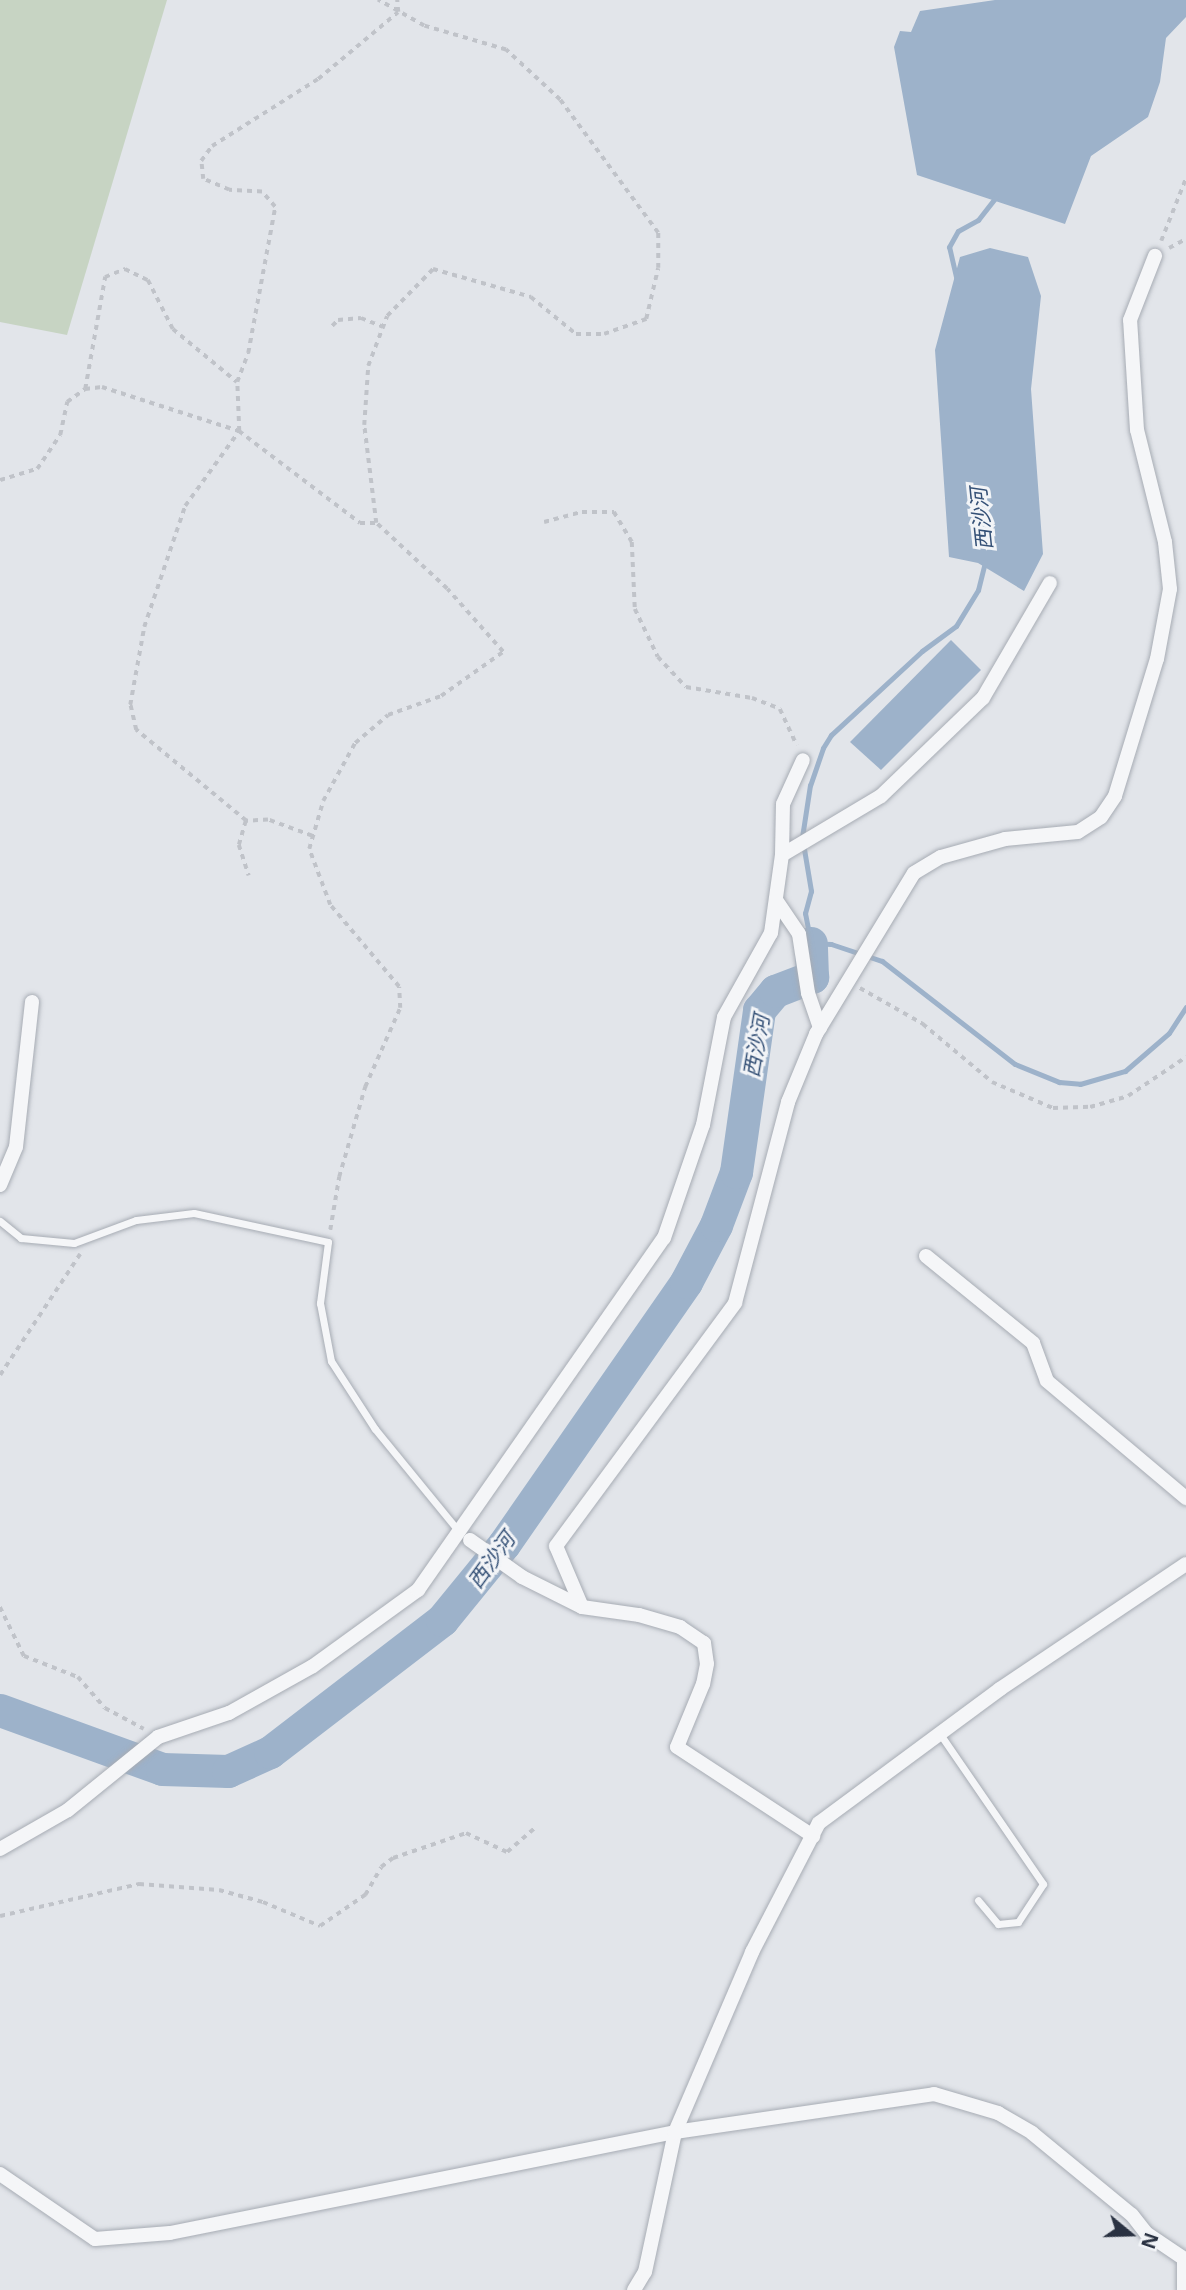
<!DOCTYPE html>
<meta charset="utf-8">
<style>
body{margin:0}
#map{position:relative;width:1186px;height:2290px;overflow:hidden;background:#e2e5ea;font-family:"Open Sans","Noto Sans SC",sans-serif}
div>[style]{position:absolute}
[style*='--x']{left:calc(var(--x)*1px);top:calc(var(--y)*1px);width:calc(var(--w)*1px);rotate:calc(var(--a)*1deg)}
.green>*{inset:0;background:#c7d4c3}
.water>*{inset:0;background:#9db2ca}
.stream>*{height:5px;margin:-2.5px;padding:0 2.5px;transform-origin:2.5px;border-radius:2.5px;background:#9db2ca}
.river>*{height:33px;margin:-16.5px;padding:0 16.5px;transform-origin:16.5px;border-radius:16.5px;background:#9db2ca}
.path>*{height:3.5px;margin-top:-1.75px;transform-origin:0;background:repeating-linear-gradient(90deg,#c0c3c9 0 5px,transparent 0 10px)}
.roads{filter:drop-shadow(0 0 2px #a7acb4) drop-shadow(0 0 2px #a7acb4)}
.lane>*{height:7px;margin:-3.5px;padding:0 3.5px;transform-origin:3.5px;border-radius:3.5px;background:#f5f6f8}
.street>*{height:14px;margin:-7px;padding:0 7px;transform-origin:7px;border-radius:7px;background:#f5f6f8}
span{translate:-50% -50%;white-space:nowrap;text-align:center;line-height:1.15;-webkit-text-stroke:6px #f2f4f7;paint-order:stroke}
.water-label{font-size:21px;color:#345076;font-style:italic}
.north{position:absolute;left:1095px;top:2199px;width:70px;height:70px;-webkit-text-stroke:5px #f2f4f7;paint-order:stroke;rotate:109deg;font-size:19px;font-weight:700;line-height:28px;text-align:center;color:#2a3242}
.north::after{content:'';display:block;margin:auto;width:24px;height:32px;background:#2a3242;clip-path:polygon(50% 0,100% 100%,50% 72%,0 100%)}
</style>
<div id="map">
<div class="green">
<div style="clip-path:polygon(0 0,167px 0,67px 335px,0 322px)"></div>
</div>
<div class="water">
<div style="clip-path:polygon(995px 0,1186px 0,1186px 17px,1166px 38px,1160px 82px,1148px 117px,1091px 156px,1065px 224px,917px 175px,894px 47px,900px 31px,911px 32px,920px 11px)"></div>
<div style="clip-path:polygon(990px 248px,1028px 257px,1041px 296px,1031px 389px,1043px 554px,1024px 591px,978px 563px,949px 557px,935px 350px,960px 257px)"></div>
<div style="clip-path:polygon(951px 640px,981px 670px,881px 770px,850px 742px)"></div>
</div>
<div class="stream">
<div style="--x:957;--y:281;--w:35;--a:-103"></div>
<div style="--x:949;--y:247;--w:18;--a:-61"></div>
<div style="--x:958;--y:231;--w:23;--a:-29"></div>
<div style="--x:978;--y:220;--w:29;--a:-52"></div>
<div style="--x:985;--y:562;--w:29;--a:104"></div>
<div style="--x:978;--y:590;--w:42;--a:121.4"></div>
<div style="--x:956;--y:626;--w:42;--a:143.7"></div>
<div style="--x:922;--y:651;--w:124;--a:137.3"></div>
<div style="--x:831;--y:735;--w:15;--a:122"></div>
<div style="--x:823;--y:748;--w:39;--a:109"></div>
<div style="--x:810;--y:785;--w:53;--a:98.7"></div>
<div style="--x:802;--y:837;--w:55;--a:80.5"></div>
<div style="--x:811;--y:891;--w:23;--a:105"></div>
<div style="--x:805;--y:913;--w:31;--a:79"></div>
<div style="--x:811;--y:943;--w:20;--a:3"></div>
<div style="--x:831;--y:944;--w:54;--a:18.4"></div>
<div style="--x:882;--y:961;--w:168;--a:37.8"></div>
<div style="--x:1015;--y:1064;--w:48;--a:22.2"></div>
<div style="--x:1059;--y:1082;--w:21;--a:5"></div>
<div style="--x:1080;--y:1084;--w:47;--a:-16.1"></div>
<div style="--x:1125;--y:1071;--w:58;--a:-40.8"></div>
<div style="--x:1169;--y:1033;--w:31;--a:-57"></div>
</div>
<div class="river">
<div style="--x:0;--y:1710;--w:172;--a:20"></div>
<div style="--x:162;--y:1769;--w:66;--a:1.7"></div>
<div style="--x:228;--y:1771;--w:46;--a:-24.3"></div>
<div style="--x:270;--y:1752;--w:217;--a:-37.5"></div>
<div style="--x:442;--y:1620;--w:98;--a:-50.8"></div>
<div style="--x:504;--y:1544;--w:319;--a:-55.2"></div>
<div style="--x:686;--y:1282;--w:64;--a:-62.2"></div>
<div style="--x:716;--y:1225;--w:57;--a:-69.3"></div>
<div style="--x:736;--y:1172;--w:164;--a:-81.9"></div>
<div style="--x:759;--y:1010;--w:25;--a:-50"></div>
<div style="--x:775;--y:991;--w:40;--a:-21"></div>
<div style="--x:812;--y:977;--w:34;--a:-92"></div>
</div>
<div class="path">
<div style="--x:1161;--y:241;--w:68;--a:-68.4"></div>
<div style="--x:1169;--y:248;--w:19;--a:-28"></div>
<div style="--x:332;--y:326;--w:8;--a:-45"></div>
<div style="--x:338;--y:320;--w:23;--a:-5"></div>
<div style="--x:361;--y:318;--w:24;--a:22"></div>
<div style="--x:85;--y:389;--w:114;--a:-79.9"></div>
<div style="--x:105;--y:277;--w:22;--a:-22"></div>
<div style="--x:125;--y:269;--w:25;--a:26"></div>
<div style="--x:148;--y:280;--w:55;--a:63"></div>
<div style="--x:173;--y:329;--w:83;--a:39.6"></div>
<div style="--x:0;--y:480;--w:39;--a:-17"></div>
<div style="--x:37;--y:469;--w:41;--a:-55.9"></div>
<div style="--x:60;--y:435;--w:34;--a:-78"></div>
<div style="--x:67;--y:402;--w:22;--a:-36"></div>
<div style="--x:85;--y:389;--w:17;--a:-7"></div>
<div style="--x:102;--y:387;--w:144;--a:17.8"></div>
<div style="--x:239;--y:431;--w:152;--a:37.2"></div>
<div style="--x:360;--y:523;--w:16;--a:0"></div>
<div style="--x:544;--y:522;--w:39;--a:-15"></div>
<div style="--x:582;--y:512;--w:32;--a:0"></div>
<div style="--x:614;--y:512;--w:35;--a:59"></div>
<div style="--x:632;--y:542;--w:67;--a:87.4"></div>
<div style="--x:635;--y:609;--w:53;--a:64.4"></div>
<div style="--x:658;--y:657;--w:41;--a:47"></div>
<div style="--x:686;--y:687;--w:67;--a:9.5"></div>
<div style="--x:752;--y:698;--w:30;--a:21"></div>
<div style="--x:780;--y:709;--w:40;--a:65"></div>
<div style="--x:246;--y:821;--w:25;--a:106"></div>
<div style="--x:239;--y:845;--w:32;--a:72"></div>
<div style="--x:312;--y:836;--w:47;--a:-160"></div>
<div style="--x:268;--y:820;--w:22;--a:177"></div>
<div style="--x:246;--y:821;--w:143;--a:-140.4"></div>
<div style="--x:136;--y:730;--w:26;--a:-103"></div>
<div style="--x:130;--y:705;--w:79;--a:-79.8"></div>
<div style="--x:144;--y:627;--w:128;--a:-71.3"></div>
<div style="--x:185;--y:506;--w:92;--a:-54.2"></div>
<div style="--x:239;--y:431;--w:49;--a:-92.3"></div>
<div style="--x:237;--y:382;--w:31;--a:-69"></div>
<div style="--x:248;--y:353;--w:148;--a:-79.5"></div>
<div style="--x:275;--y:207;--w:20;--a:-131"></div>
<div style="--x:262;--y:192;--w:33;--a:-177"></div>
<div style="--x:229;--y:190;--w:28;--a:-157"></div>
<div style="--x:203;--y:179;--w:18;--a:-96"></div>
<div style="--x:201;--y:161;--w:19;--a:-54"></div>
<div style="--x:212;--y:146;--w:125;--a:-32.3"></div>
<div style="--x:318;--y:79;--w:104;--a:-39.9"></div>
<div style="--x:398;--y:12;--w:12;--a:-95"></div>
<div style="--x:860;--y:988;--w:73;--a:29.7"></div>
<div style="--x:923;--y:1024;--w:90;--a:40"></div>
<div style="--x:992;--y:1082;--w:66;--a:23.1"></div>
<div style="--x:1053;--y:1108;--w:37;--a:-2"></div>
<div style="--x:1090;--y:1107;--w:40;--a:-16"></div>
<div style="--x:1128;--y:1096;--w:70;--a:-33.9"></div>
<div style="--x:330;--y:1230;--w:54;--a:-80.4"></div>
<div style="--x:339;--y:1177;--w:94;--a:-73.9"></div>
<div style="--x:365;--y:1087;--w:86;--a:-66.1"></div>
<div style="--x:400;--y:1008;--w:21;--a:-93"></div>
<div style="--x:399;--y:987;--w:107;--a:-130.1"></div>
<div style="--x:330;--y:905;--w:60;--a:-110.6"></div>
<div style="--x:309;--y:849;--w:50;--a:-73.7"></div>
<div style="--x:323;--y:801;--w:66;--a:-61.1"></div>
<div style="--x:355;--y:743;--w:43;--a:-40.3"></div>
<div style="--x:388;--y:715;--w:56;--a:-19.7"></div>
<div style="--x:441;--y:696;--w:76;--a:-35.4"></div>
<div style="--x:503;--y:652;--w:84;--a:-131.6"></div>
<div style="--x:447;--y:589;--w:97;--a:-137.1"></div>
<div style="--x:376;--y:523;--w:99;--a:-97"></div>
<div style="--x:364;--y:425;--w:59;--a:-86.1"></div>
<div style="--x:368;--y:366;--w:53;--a:-69.2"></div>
<div style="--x:387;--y:316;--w:66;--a:-45.6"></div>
<div style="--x:433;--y:269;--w:102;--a:15.9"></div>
<div style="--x:531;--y:297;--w:58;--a:39.4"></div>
<div style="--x:576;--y:334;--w:28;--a:0"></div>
<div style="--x:604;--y:334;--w:45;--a:-19.7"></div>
<div style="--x:646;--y:319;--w:52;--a:-76.8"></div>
<div style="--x:658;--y:268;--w:35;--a:-90"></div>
<div style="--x:658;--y:233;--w:165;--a:-126.4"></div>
<div style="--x:560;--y:100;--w:74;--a:-137.2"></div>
<div style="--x:506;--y:50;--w:85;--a:-163.7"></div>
<div style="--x:424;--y:26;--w:53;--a:-150.5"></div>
<div style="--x:0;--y:1375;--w:145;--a:-56.5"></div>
<div style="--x:0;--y:1607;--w:55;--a:63.9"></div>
<div style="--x:24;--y:1656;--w:58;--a:21.3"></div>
<div style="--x:78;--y:1677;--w:41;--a:48.9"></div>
<div style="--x:105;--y:1708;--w:44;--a:28.3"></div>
<div style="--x:0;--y:1916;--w:143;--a:-13"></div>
<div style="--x:139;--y:1884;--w:80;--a:4.3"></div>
<div style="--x:219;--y:1890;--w:46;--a:15.3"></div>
<div style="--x:263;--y:1902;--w:62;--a:22.8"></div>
<div style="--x:320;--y:1926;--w:55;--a:-34.6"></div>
<div style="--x:365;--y:1895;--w:32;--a:-60"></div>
<div style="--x:381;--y:1867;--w:15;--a:-37"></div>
<div style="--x:393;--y:1858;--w:77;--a:-18.9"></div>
<div style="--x:466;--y:1833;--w:45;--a:24.9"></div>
<div style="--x:507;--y:1852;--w:37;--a:-41"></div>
</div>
<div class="roads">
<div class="lane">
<div style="--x:0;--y:1221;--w:27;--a:39"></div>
<div style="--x:21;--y:1238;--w:53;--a:5.4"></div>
<div style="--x:74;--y:1243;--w:66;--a:-20.4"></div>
<div style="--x:136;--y:1220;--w:58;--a:-6.9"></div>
<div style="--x:194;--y:1213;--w:137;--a:12.2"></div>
<div style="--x:328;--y:1242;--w:62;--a:97.5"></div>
<div style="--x:320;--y:1303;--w:59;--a:79.3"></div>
<div style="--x:331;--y:1361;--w:81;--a:57.1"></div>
<div style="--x:375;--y:1429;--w:134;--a:50.7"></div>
<div style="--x:940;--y:1734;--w:182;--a:55.5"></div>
<div style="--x:1043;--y:1884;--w:45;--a:123.3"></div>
<div style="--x:1018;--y:1922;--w:20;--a:174"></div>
<div style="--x:998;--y:1924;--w:31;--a:-130"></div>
</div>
<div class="street">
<div style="--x:782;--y:855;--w:115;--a:-30.8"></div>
<div style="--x:881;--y:796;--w:141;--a:-43.9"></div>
<div style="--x:983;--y:698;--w:133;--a:-59.8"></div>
<div style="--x:776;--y:900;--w:41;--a:55.9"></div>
<div style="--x:799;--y:934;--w:60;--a:81.3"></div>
<div style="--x:808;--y:993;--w:37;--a:71"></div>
<div style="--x:0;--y:1185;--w:41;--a:-67.2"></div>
<div style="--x:16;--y:1147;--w:146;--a:-83.7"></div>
<div style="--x:926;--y:1256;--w:138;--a:39.1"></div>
<div style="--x:1033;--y:1343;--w:40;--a:69.8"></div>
<div style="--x:1047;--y:1381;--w:182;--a:40.1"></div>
<div style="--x:470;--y:1540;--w:64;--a:35.4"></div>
<div style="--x:522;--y:1577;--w:67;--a:26.6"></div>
<div style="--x:582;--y:1607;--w:58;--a:8"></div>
<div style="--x:639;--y:1615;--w:43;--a:16.3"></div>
<div style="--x:680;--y:1627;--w:29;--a:34"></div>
<div style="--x:704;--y:1643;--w:21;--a:82"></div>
<div style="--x:707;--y:1664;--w:20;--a:101"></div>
<div style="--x:703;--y:1684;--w:68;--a:112.4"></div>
<div style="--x:677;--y:1747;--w:163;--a:33.2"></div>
<div style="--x:582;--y:1607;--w:66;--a:-113.1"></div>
<div style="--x:556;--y:1546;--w:302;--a:-53.6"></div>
<div style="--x:735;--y:1303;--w:208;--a:-75.2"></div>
<div style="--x:788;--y:1102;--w:74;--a:-67.6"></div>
<div style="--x:816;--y:1034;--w:188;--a:-58.7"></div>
<div style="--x:914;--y:873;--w:31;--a:-31"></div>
<div style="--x:941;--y:857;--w:66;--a:-15.7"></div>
<div style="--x:1005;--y:839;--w:73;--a:-5.5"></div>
<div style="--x:1078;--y:832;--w:27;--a:-33"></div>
<div style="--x:1101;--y:817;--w:25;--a:-56"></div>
<div style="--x:1115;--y:796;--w:143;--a:-73"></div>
<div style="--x:1157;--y:659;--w:71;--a:-79.5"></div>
<div style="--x:1170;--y:589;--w:47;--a:-96.1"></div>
<div style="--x:1165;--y:542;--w:115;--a:-104"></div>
<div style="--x:1137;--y:430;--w:110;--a:-93.6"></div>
<div style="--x:1130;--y:320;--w:69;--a:-68.7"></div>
<div style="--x:0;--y:1849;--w:78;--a:-29.8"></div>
<div style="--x:68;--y:1810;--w:116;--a:-39"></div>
<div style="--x:158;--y:1737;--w:75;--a:-18.7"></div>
<div style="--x:229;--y:1713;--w:96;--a:-29.2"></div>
<div style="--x:313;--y:1666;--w:130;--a:-35.9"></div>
<div style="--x:418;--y:1590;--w:429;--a:-55.1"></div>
<div style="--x:664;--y:1238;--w:120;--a:-71"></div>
<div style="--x:703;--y:1125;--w:110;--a:-79"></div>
<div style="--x:724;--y:1017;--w:96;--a:-60.8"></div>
<div style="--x:771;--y:933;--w:79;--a:-82"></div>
<div style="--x:782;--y:855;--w:51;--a:-88.9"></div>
<div style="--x:783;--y:804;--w:48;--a:-65.6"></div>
<div style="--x:0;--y:2174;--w:115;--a:34.4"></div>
<div style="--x:95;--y:2239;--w:75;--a:-4.6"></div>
<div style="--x:170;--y:2233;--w:515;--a:-11.31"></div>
<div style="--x:675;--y:2132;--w:262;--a:-8.3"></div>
<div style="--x:934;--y:2094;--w:67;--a:16.5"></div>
<div style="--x:998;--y:2113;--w:39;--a:30"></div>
<div style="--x:1032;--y:2133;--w:129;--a:39.4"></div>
<div style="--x:1132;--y:2215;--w:23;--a:52"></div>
<div style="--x:1146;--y:2233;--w:48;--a:34"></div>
<div style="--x:1184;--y:2260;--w:30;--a:90"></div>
<div style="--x:634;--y:2290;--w:21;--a:-59"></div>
<div style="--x:645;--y:2272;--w:143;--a:-77.9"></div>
<div style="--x:675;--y:2132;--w:196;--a:-66.8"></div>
<div style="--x:752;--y:1952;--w:145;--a:-62.6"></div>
<div style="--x:819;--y:1823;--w:225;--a:-36.5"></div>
<div style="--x:1000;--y:1689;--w:224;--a:-33.9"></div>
</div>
</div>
<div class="water-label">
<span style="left:981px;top:519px;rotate:-96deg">西沙河</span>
<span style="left:756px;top:1046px;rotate:-80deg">西沙河</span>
<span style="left:491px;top:1560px;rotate:-54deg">西沙河</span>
</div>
<div class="north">N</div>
</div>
